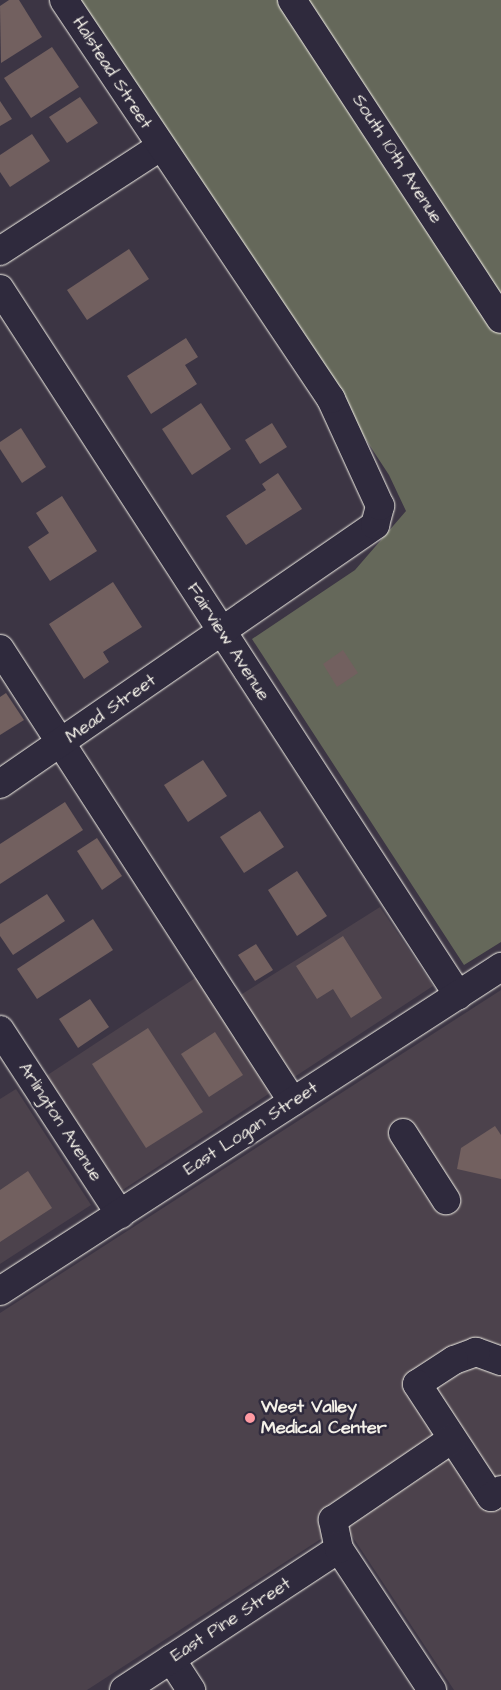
<!DOCTYPE html>
<style>
body{margin:0}
#map{position:relative;width:501px;height:1690px;overflow:hidden;background:#3c3544;font-family:"Architects Daughter",sans-serif}
div>[style]{position:absolute}
[style*='--x']{left:calc(var(--x)*1px);top:calc(var(--y)*1px);width:calc(var(--w)*1px);rotate:calc(var(--a)*1deg)}
.built>*{inset:0;background:#4c424c}
.green>*{inset:0;background:#65685a}
.building>*{inset:0;background:#72605f}
.roads{filter:drop-shadow(0 0 1px #f4f1e8) drop-shadow(0 0 1px #f4f1e8)}
.minor>*{height:28px;margin:-14px;padding:0 14px;transform-origin:14px;border-radius:14px;background:#2f2a3d}
.major>*{height:28px;margin:-14px;padding:0 14px;transform-origin:14px;border-radius:14px;background:#2f2a3d}
.dots>*{width:14px;height:14px;translate:-50% -50%;box-sizing:border-box;border:2px solid #2f2a3d;border-radius:50%}
span{translate:-50% -50%;white-space:nowrap;text-align:center;line-height:1.15;-webkit-text-stroke:5px #2f2a3d;paint-order:stroke}
.street-label{font-size:18px;color:#f4f1e8}
.poi-label{font-size:18px;color:#f4f1e8;font-weight:700}
.left{translate:0 -50%;text-align:left}
</style>
<div id="map">
<div class="built">
<div style="clip-path:polygon(380px 907px,433px 986px,121px 1191px,46px 1076px,212px 967px,234px 999px)"></div>
<div style="clip-path:polygon(501px 990px,501px 1690px,454px 1690px,344px 1524px,87px 1690px,0 1690px,0 1313px)"></div>
<div style="clip-path:polygon(16px 1089px,91px 1205px,0 1264px,0 1099px)"></div>
</div>
<div class="green">
<div style="clip-path:polygon(78px 0,501px 0,501px 942px,464px 965px,252px 639px,355px 570px,406px 511px,389px 475px)"></div>
</div>
<div class="building">
<div style="clip-path:polygon(9px 0,19px 0,42px 37px,1px 63px,0 6px)"></div>
<div style="clip-path:polygon(52px 47px,79px 87px,31px 118px,4px 78px)"></div>
<div style="clip-path:polygon(80px 97px,98px 123px,67px 143px,49px 117px)"></div>
<div style="clip-path:polygon(0 101px,12px 119px,0 126px)"></div>
<div style="clip-path:polygon(32px 134px,50px 161px,10px 187px,0 172px,0 155px)"></div>
<div style="clip-path:polygon(129px 249px,149px 279px,87px 320px,67px 290px)"></div>
<div style="clip-path:polygon(186px 338px,198px 357px,185px 365px,197px 384px,151px 414px,127px 376px)"></div>
<div style="clip-path:polygon(201px 403px,231px 449px,192px 475px,162px 429px)"></div>
<div style="clip-path:polygon(272px 423px,287px 447px,260px 464px,245px 440px)"></div>
<div style="clip-path:polygon(21px 428px,46px 467px,22px 483px,0 449px,0 442px)"></div>
<div style="clip-path:polygon(278px 473px,302px 509px,246px 545px,226px 516px,266px 490px,262px 484px)"></div>
<div style="clip-path:polygon(62px 496px,97px 551px,50px 581px,28px 547px,49px 533px,36px 513px)"></div>
<div style="clip-path:polygon(113px 582px,142px 627px,103px 652px,109px 662px,84px 679px,49px 624px)"></div>
<div style="clip-path:polygon(343px 650px,358px 673px,337px 687px,323px 664px)"></div>
<div style="clip-path:polygon(6px 693px,24px 720px,0 735px,0 697px)"></div>
<div style="clip-path:polygon(203px 760px,227px 796px,188px 822px,164px 785px)"></div>
<div style="clip-path:polygon(65px 802px,83px 830px,0 884px,0 844px)"></div>
<div style="clip-path:polygon(260px 811px,284px 847px,244px 873px,220px 837px)"></div>
<div style="clip-path:polygon(97px 838px,122px 876px,102px 890px,77px 851px)"></div>
<div style="clip-path:polygon(297px 871px,327px 916px,297px 936px,268px 890px)"></div>
<div style="clip-path:polygon(47px 894px,65px 921px,13px 955px,0 936px,0 924px)"></div>
<div style="clip-path:polygon(93px 919px,113px 950px,37px 999px,17px 969px)"></div>
<div style="clip-path:polygon(343px 936px,382px 998px,351px 1018px,333px 989px,317px 999px,296px 966px)"></div>
<div style="clip-path:polygon(256px 944px,273px 970px,255px 981px,238px 955px)"></div>
<div style="clip-path:polygon(90px 999px,109px 1027px,78px 1048px,59px 1019px)"></div>
<div style="clip-path:polygon(148px 1028px,203px 1112px,146px 1148px,92px 1064px)"></div>
<div style="clip-path:polygon(215px 1032px,243px 1075px,209px 1097px,181px 1054px)"></div>
<div style="clip-path:polygon(495px 1126px,501px 1135px,501px 1179px,457px 1169px,461px 1148px)"></div>
<div style="clip-path:polygon(28px 1171px,52px 1208px,0 1242px,0 1190px)"></div>
</div>
<div class="roads">
<div class="minor">
<div style="--x:0;--y:251;--w:191;--a:-33"></div>
<div style="--x:0;--y:289;--w:842;--a:57.03"></div>
<div style="--x:0;--y:649;--w:539;--a:57.11"></div>
<div style="--x:0;--y:784;--w:456;--a:-34.6"></div>
<div style="--x:375;--y:525;--w:20;--a:-75"></div>
<div style="--x:380;--y:506;--w:118;--a:-114.6"></div>
<div style="--x:331;--y:399;--w:480;--a:-123.8"></div>
<div style="--x:0;--y:1030;--w:220;--a:56.9"></div>
<div style="--x:403;--y:1133;--w:80;--a:57.3"></div>
<div style="--x:0;--y:1291;--w:597;--a:-32.89"></div>
<div style="--x:501;--y:1361;--w:27;--a:-160"></div>
<div style="--x:476;--y:1352;--w:23;--a:160"></div>
<div style="--x:454;--y:1360;--w:44;--a:147"></div>
<div style="--x:417;--y:1384;--w:135;--a:56.8"></div>
<div style="--x:491;--y:1497;--w:12;--a:-35"></div>
<div style="--x:171;--y:1659;--w:37;--a:57"></div>
<div style="--x:124;--y:1690;--w:257;--a:-33.3"></div>
<div style="--x:432;--y:1690;--w:169;--a:-123.4"></div>
<div style="--x:339;--y:1549;--w:30;--a:-102"></div>
<div style="--x:333;--y:1520;--w:144;--a:-34.2"></div>
</div>
<div class="major">
<div style="--x:292;--y:0;--w:381;--a:56.8"></div>
</div>
</div>
<div class="dots">
<div style="left:250px;top:1418px;background:#ff9aa2"></div>
</div>
<div class="street-label">
<span style="left:112px;top:73px;rotate:57deg">Halstead Street</span>
<span style="left:397px;top:159px;rotate:57deg">South 10th Avenue</span>
<span style="left:228px;top:642px;rotate:57deg">Fairview Avenue</span>
<span style="left:111px;top:709px;rotate:-35deg">Mead Street</span>
<span style="left:60px;top:1122px;rotate:57deg">Arlington Avenue</span>
<span style="left:251px;top:1129px;rotate:-33deg">East Logan Street</span>
<span style="left:231px;top:1620px;rotate:-33deg">East Pine Street</span>
</div>
<div class="poi-label">
<span class="left" style="left:261px;top:1418px">West Valley<br>Medical Center</span>
</div>
</div>
